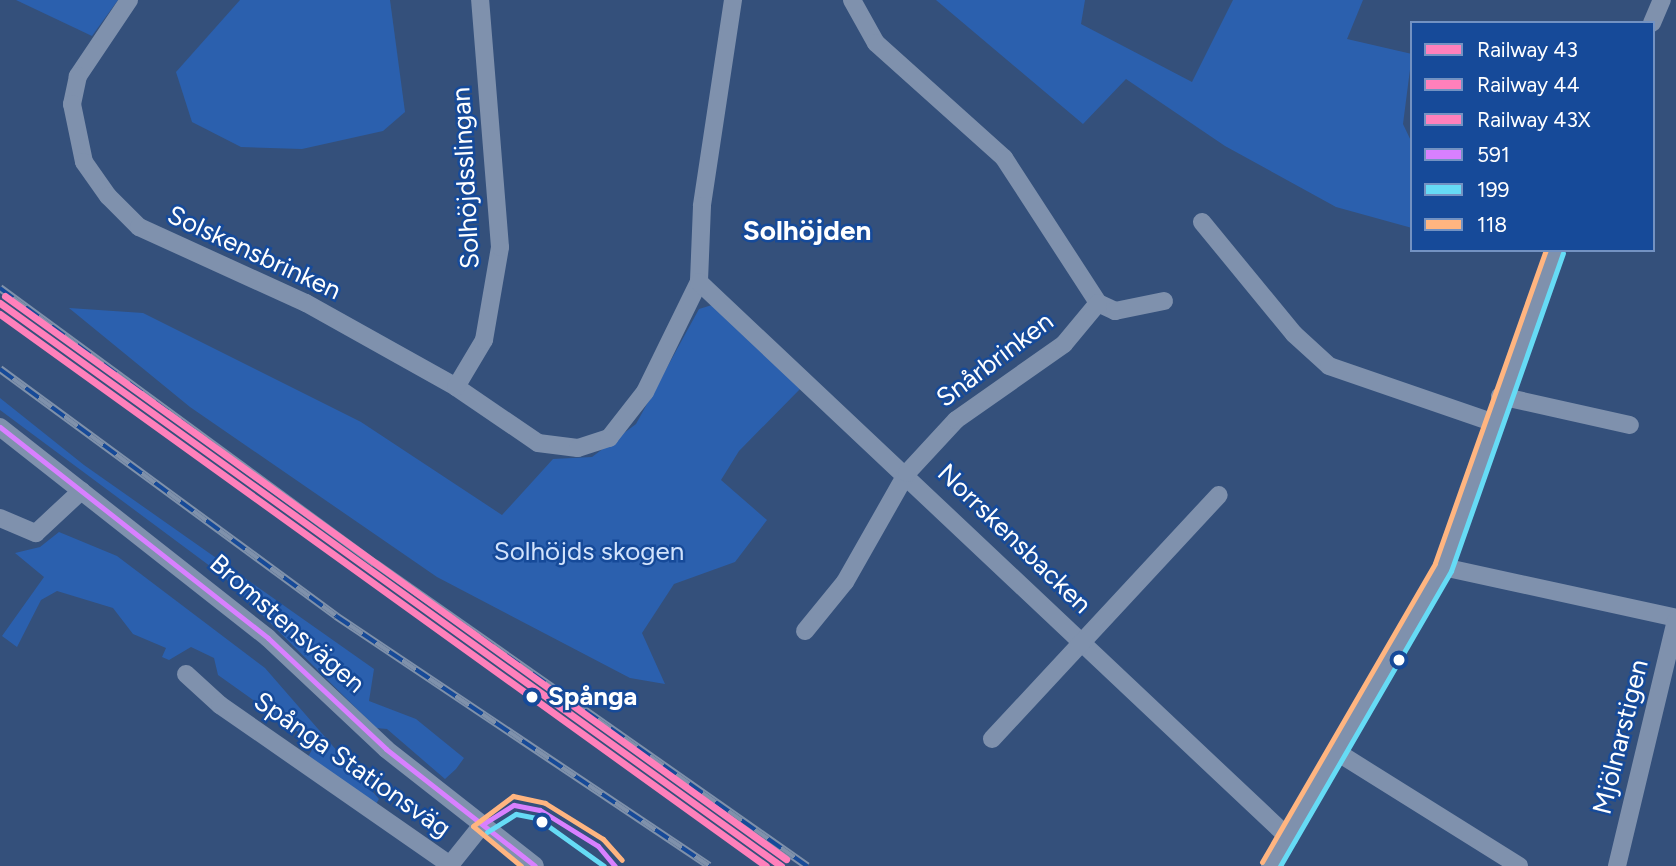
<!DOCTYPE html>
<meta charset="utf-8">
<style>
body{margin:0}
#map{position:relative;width:1676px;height:866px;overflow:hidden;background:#34507b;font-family:Figtree,sans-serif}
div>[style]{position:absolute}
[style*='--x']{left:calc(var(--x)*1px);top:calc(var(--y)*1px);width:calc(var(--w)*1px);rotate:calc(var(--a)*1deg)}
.green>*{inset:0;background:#2b60ae}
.minor>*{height:18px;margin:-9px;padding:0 9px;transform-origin:9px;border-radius:9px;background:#7f91ad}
.rail>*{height:8px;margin-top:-4px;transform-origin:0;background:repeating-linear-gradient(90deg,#164a99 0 16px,#7f91ab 0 32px);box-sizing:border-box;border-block:2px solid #7f91ab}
.bus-1>*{height:5px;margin:-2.5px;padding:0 2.5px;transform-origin:2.5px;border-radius:2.5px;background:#d880ff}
.bus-2>*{height:5px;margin:-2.5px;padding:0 2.5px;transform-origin:2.5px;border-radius:2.5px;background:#66dbf5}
.bus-3>*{height:5px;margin:-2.5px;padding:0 2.5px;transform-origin:2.5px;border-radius:2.5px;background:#ffb580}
.rail-1>*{height:7px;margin:-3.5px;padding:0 3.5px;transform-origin:3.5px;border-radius:3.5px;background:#ff80bb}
.rail-2>*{height:7px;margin:-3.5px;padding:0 3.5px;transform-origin:3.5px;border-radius:3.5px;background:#ff80bb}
.rail-3>*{height:7px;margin:-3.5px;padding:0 3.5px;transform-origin:3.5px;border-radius:3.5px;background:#ff80bb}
.dots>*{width:19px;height:19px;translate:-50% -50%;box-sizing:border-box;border:4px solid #164a99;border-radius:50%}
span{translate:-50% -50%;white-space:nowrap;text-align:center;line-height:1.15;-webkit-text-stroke:5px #164a99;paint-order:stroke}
.street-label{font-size:26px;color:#fff}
.park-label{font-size:26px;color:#d2e3fc}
.stop-label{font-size:26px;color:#fff;font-weight:700}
.left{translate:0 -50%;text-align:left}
.neighbourhood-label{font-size:28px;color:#fff;font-weight:700}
.legend{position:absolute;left:1410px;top:21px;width:245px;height:231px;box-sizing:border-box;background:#164a99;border:2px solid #7392c2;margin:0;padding:9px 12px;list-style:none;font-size:21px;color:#fff}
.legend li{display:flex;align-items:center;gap:14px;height:35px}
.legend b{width:35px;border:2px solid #7392c2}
</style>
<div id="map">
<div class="green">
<div style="clip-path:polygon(16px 0,118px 0,92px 36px)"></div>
<div style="clip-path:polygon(240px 0,390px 0,405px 112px,383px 131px,302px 149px,241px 147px,192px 122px,176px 72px)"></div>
<div style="clip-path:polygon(936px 0,1085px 0,1081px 24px,1192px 82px,1233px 0,1363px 0,1347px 39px,1412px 54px,1403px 124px,1412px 143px,1412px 228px,1336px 207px,1225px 146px,1126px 79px,1083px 124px)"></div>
<div style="clip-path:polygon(712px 305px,801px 388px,739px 451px,721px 480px,767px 520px,735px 562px,674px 584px,642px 633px,665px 684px,630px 678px,437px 577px,190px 407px,69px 308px,143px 313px,361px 422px,502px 515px,553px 459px,592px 457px,636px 424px,699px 309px)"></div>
<div style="clip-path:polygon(0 398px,84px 465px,374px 669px,369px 701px,416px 719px,464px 758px,456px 769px,445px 779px,387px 729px,376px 728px,222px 575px,0 410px)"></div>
<div style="clip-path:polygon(59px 532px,117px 556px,265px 668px,379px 799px,376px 804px,308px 757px,315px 744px,218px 675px,214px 658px,191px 647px,169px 660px,162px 657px,166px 648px,133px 634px,113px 608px,57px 591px,41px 600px,17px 647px,2px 636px,44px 577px,15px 553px,40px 547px)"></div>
</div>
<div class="minor">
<div style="--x:129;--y:0;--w:92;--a:123.9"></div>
<div style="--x:78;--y:76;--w:29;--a:102"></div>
<div style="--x:72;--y:104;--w:59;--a:78.3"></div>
<div style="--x:84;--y:162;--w:42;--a:54.8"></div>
<div style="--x:108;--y:196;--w:44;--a:45"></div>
<div style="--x:139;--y:227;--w:183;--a:24.5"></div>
<div style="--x:306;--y:303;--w:172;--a:29.2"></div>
<div style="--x:456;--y:387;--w:99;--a:34.3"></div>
<div style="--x:538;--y:443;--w:40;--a:7.1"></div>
<div style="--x:578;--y:448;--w:33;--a:-18"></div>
<div style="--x:609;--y:438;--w:58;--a:-52"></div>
<div style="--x:645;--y:392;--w:123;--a:-63.9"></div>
<div style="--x:733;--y:0;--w:208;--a:98.6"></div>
<div style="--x:702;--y:206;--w:76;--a:92.3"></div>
<div style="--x:699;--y:282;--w:811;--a:43.3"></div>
<div style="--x:852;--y:0;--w:49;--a:60.8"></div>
<div style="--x:876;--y:43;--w:172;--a:41.9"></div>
<div style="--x:1004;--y:158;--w:173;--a:57"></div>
<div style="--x:1098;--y:303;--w:19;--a:25"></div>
<div style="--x:1115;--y:311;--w:50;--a:-11.5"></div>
<div style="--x:1652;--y:23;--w:25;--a:-67"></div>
<div style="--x:1202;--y:222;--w:145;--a:50.6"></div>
<div style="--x:1294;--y:334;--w:47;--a:42.4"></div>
<div style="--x:1329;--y:366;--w:172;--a:19"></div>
<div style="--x:456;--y:387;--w:55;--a:-59.2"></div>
<div style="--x:484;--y:340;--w:94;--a:-80.2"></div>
<div style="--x:500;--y:247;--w:248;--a:-94.6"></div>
<div style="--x:1500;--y:396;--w:133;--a:12.6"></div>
<div style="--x:0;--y:427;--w:341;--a:38.2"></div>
<div style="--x:268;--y:638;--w:162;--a:43.2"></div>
<div style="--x:386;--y:749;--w:189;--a:38.1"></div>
<div style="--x:0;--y:518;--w:39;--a:23"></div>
<div style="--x:36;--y:533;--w:62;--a:-43"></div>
<div style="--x:1443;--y:567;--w:239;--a:12.3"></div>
<div style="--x:805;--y:631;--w:63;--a:-50.8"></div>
<div style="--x:845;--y:582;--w:125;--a:-60.4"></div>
<div style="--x:907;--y:473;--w:72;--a:-47.2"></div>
<div style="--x:956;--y:420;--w:132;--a:-35.1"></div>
<div style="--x:1064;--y:344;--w:53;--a:-50.3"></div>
<div style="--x:186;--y:674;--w:46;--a:42.4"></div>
<div style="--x:220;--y:705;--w:280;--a:34.8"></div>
<div style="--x:450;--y:865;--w:51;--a:-51.3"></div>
<div style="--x:992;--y:739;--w:333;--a:-47.1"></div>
<div style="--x:1340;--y:754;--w:211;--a:32"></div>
<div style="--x:1270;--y:866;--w:345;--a:-59.9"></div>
<div style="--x:1443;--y:567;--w:336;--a:-70.5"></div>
<div style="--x:1617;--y:866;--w:252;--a:-76.5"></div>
</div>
<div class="rail">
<div style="--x:0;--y:288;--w:465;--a:36.3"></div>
<div style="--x:375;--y:563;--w:528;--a:35.05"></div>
<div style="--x:0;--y:369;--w:417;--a:36.3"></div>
<div style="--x:336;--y:616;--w:449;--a:33.8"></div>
</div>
<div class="bus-1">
<div style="--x:0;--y:427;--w:341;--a:38.2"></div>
<div style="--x:268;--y:638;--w:162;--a:43.2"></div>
<div style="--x:386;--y:749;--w:189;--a:38.1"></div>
<div style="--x:483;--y:824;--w:36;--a:-32"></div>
<div style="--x:514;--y:805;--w:26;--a:11"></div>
<div style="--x:540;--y:810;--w:68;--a:31.8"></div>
<div style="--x:598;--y:846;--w:26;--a:50"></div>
</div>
<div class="bus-2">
<div style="--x:487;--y:832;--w:34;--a:-32"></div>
<div style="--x:516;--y:814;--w:21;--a:11"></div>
<div style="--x:537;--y:818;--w:82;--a:35.6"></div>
<div style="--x:1280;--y:866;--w:341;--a:-59.9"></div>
<div style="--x:1451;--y:571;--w:337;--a:-70.6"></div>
</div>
<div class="bus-3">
<div style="--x:1262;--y:862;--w:345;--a:-59.9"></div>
<div style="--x:1435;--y:563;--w:332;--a:-70.5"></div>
<div style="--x:521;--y:866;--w:62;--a:-140.2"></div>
<div style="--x:473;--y:826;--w:50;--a:-36.9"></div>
<div style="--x:513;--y:796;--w:33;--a:12"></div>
<div style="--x:545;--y:803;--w:68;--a:31.8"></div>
<div style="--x:603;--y:839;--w:28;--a:48"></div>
</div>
<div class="rail-1">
<div style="--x:0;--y:303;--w:963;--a:35.79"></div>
</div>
<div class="rail-2">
<div style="--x:0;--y:314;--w:944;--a:35.78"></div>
</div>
<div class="rail-3">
<div style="--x:5;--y:296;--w:963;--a:35.79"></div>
</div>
<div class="dots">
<div style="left:1399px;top:660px;background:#fff"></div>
<div style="left:532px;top:697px;background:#fff"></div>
<div style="left:542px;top:822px;background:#fff"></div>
</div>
<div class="street-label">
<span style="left:466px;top:178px;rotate:-93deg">Solhöjdsslingan</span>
<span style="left:254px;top:253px;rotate:25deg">Solskensbrinken</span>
<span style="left:995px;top:360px;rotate:-37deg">Snårbrinken</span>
<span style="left:1014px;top:539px;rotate:44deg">Norrskensbacken</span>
<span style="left:287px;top:624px;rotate:41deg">Bromstensvägen</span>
<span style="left:1621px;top:737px;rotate:-76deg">Mjölnarstigen</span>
<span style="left:352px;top:765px;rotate:35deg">Spånga Stationsväg</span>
</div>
<div class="park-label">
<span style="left:589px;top:552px">Solhöjds skogen</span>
</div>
<div class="stop-label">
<span class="left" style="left:548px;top:697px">Spånga</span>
</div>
<div class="neighbourhood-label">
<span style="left:807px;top:230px">Solhöjden</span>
</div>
<ul class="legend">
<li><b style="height:9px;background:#ff80bb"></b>Railway 43</li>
<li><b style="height:9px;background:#ff80bb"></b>Railway 44</li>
<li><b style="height:9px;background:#ff80bb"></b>Railway 43X</li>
<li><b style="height:9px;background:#d880ff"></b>591</li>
<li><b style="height:9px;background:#66dbf5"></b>199</li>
<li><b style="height:9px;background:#ffb580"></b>118</li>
</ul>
</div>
